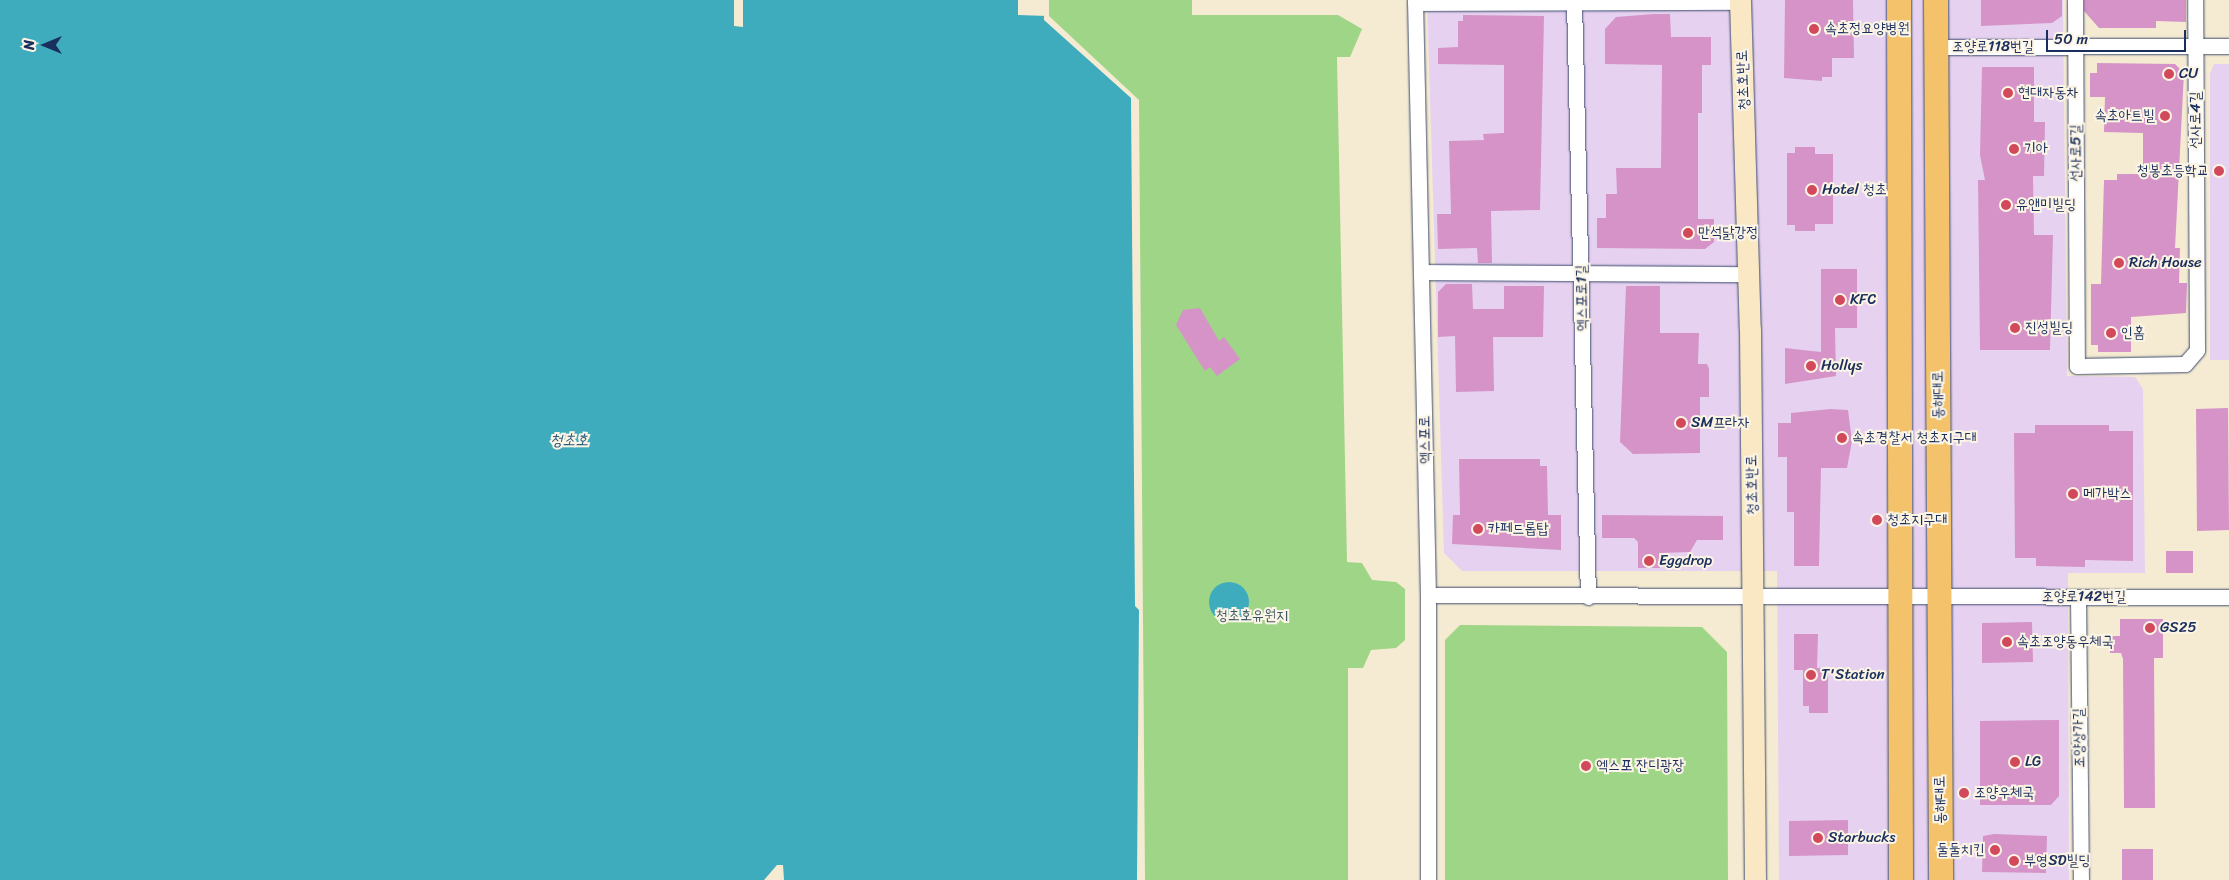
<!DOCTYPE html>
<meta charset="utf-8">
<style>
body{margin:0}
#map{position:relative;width:2229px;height:880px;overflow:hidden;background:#f5ebd2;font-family:Sriracha,"Poor Story",sans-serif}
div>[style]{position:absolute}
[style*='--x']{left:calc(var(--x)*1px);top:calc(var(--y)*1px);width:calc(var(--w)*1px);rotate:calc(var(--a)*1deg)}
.built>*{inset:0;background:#e6d2f0}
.green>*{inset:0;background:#9fd587}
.water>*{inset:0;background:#3facbd}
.round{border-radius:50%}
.pier>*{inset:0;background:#f5ebd2}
.building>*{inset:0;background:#d593c7}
.roads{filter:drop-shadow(0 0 1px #3c4b6f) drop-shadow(0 0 1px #3c4b6f)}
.street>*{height:15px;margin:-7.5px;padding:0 7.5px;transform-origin:7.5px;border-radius:7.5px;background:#fff}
.secondary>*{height:21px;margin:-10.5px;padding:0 10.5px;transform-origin:10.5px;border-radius:10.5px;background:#fae7c3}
.primary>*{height:24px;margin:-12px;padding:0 12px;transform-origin:12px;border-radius:12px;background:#f3c26a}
.dots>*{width:14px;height:14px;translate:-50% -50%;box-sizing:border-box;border:2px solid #fcf5e5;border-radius:50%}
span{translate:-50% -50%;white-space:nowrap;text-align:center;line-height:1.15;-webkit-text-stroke:4px #fcf5e5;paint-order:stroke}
.poi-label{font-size:15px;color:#1b2f5e}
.left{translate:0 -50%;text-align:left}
.right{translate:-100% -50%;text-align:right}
.street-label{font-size:15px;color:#1b2f5e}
.park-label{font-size:15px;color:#3c5868}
.water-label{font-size:16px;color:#285b7f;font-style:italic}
.north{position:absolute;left:20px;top:20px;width:50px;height:50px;-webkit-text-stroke:4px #fcf5e5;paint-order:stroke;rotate:270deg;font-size:14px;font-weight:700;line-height:20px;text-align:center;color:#1b2f5e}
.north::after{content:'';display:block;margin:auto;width:18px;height:22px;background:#1b2f5e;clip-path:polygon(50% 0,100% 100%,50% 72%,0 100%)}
.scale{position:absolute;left:2046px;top:30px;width:140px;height:22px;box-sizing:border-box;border:2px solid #1b2f5e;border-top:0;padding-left:6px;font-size:15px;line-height:18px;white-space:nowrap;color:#1b2f5e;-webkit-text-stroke:4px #fcf5e5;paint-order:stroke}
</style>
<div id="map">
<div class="built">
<div style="clip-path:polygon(1427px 0,2063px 0,2067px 376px,2135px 377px,2143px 389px,2145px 573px,2068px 573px,2069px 880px,1779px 880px,1777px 571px,1462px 571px,1444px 553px)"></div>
<div style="clip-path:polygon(2214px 64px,2229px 64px,2229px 360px,2210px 360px,2210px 74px)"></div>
</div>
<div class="green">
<div style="clip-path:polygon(1049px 0,1192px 0,1192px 15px,1338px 15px,1362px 29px,1350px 57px,1337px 57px,1347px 562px,1362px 563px,1372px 580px,1396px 582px,1405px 589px,1405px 640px,1396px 648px,1371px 650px,1363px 668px,1348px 668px,1348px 880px,1145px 880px,1139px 100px,1049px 16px)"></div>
<div style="clip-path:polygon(1460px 625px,1702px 627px,1727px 652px,1728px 880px,1445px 880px,1445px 640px)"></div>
</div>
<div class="water">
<div style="clip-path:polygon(0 0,1044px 0,1044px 20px,1131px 98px,1135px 606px,1139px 610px,1137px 880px,784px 880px,783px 865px,777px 865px,764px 880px,0 880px)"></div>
<div class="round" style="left:1209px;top:582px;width:40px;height:40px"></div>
</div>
<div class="pier">
<div style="clip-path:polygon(734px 0,743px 0,743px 27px,734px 26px)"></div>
<div style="clip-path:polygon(1018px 0,1047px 0,1047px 16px,1018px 15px)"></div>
</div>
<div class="building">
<div style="clip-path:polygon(1785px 0,1853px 0,1854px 58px,1832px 58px,1832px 77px,1822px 77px,1822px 81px,1784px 78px)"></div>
<div style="clip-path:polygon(1981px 0,2062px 0,2062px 16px,2052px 23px,1981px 26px)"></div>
<div style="clip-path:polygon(2084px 0,2186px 0,2186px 22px,2156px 21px,2156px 28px,2099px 28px,2084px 11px)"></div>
<div style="clip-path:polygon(1654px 14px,1670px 14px,1671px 37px,1711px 37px,1711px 65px,1702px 65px,1702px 113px,1698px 113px,1698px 219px,1714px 219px,1714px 242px,1705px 249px,1597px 248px,1597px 218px,1606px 218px,1606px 194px,1617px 194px,1616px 168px,1661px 168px,1662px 65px,1605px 64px,1605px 29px,1616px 17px)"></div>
<div style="clip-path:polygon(1463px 15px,1544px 16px,1540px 210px,1491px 211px,1492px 263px,1478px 263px,1477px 248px,1438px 249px,1437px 214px,1451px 214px,1449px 141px,1484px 140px,1483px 134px,1504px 133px,1504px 65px,1438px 64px,1438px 48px,1458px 47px,1458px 21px,1463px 21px)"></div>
<div style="clip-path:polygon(2097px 63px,2175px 64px,2184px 73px,2175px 248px,2180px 248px,2179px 283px,2187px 283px,2186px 313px,2131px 317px,2131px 352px,2098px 352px,2098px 345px,2091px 345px,2091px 284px,2101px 284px,2104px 180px,2117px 180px,2117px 174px,2143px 174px,2143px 133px,2104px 132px,2105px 97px,2090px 97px,2090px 73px,2097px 73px)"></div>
<div style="clip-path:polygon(1982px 67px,2034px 67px,2034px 122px,2045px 122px,2044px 176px,2033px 176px,2034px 235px,2053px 235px,2050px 350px,1980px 350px,1978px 180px,1985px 180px,1980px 155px)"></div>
<div style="clip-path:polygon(1795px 147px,1815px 147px,1815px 154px,1833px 154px,1833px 224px,1815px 224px,1815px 231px,1795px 231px,1795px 225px,1787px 225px,1787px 153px,1795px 153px)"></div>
<div style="clip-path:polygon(1821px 269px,1857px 269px,1857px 328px,1835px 328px,1836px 376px,1785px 384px,1785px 348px,1821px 352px)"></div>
<div style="clip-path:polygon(1446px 284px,1472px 284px,1473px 309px,1504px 309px,1504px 286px,1544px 286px,1543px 337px,1493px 337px,1494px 391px,1456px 392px,1455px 336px,1438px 337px,1438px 292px)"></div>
<div style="clip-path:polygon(1626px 286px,1660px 286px,1660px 333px,1699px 333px,1698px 364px,1707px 364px,1709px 369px,1709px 397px,1700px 397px,1700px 453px,1633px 454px,1620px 442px)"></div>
<div style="clip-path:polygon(1200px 308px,1219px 341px,1224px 337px,1240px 359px,1217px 376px,1210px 367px,1205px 371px,1176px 325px,1183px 310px)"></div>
<div style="clip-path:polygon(2228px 408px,2229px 530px,2197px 531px,2196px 409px)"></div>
<div style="clip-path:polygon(1830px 409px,1848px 410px,1852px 441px,1847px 468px,1821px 468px,1819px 566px,1794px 566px,1794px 512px,1787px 512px,1787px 457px,1778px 457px,1778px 423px,1791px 423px,1791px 413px)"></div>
<div style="clip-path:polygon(2035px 425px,2109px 425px,2109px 431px,2133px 431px,2133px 561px,2085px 560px,2085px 567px,2036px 566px,2036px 558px,2015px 558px,2014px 433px,2035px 433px)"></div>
<div style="clip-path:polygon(1459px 459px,1540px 459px,1540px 466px,1547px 466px,1548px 515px,1561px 515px,1561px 550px,1452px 544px,1453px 515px,1460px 515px)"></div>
<div style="clip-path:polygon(1602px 515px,1723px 516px,1723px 540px,1697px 540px,1690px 552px,1659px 553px,1660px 568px,1638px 568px,1638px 542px,1634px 538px,1602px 538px)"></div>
<div style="clip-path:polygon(2166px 551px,2193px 551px,2193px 573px,2166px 573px)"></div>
<div style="clip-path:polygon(2120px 619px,2163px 619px,2163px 658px,2154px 658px,2155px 808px,2124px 808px,2123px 659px,2121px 653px,2110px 653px,2110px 636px,2120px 636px)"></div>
<div style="clip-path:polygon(2032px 622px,2033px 662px,1982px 663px,1982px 623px)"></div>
<div style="clip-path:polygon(1794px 634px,1818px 634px,1817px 668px,1828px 668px,1828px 713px,1809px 713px,1809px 706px,1803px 706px,1803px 670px,1794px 670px)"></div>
<div style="clip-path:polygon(2059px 720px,2059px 796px,2051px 805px,1980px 805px,1980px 721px)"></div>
<div style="clip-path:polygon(1848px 820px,1848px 855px,1789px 856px,1789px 821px)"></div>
<div style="clip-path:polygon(1994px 834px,2047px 836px,2046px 873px,1982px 872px,1983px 836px)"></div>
<div style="clip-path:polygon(2122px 849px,2153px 849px,2153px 880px,2122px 880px)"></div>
</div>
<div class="roads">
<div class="street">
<div style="--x:1415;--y:0;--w:595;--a:88.75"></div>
<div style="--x:1428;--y:595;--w:285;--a:90"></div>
<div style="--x:1574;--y:0;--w:597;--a:88.66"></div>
<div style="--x:2075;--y:0;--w:366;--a:89.7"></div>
<div style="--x:2077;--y:366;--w:108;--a:-1.1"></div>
<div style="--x:2185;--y:364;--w:18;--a:-49"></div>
<div style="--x:2197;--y:350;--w:350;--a:-90.3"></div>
<div style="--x:1415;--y:3;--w:325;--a:-0.2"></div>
<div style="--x:1937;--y:47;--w:292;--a:-0.2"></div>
<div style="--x:1422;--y:272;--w:326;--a:0.4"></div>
<div style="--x:1428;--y:595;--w:801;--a:0.14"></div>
<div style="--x:2078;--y:597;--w:283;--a:89.4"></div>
</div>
<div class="secondary">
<div style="--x:1740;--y:0;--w:329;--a:88.3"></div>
<div style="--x:1750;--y:329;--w:551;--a:89.48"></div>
</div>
<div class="primary">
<div style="--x:1899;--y:0;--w:880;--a:89.87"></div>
<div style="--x:1936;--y:0;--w:880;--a:89.67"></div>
</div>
</div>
<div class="dots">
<div style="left:1814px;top:29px;background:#d1495b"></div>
<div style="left:2169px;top:74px;background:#d1495b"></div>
<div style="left:2008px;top:93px;background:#d1495b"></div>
<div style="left:2165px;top:116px;background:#d1495b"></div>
<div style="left:2014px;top:149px;background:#d1495b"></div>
<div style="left:2219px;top:171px;background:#d1495b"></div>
<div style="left:1812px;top:190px;background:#d1495b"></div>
<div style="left:2006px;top:205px;background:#d1495b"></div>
<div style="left:1688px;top:233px;background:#d1495b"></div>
<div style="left:2119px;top:263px;background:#d1495b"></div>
<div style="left:1840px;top:300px;background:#d1495b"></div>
<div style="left:2015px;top:328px;background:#d1495b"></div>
<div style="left:2111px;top:333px;background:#d1495b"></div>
<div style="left:1811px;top:366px;background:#d1495b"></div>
<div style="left:1681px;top:423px;background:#d1495b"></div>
<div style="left:1842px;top:438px;background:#d1495b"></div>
<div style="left:2073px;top:494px;background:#d1495b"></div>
<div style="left:1877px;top:520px;background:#d1495b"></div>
<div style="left:1478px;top:529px;background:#d1495b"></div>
<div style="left:1649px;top:561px;background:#d1495b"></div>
<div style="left:2150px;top:628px;background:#d1495b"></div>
<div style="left:2007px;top:642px;background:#d1495b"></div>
<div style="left:1811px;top:675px;background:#d1495b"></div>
<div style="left:2015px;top:762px;background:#d1495b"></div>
<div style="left:1586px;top:766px;background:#d1495b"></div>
<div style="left:1964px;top:793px;background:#d1495b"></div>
<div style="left:1818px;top:838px;background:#d1495b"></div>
<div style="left:1995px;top:850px;background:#d1495b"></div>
<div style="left:2014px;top:861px;background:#d1495b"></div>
</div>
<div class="poi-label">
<span class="left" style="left:1825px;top:29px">속초정요양병원</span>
<span class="left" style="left:2179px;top:74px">CU</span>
<span class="left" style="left:2018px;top:93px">현대자동차</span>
<span class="right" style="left:2155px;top:116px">속초아트빌</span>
<span class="left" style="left:2024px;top:149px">기아</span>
<span class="right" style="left:2209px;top:171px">청봉초등학교</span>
<span class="left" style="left:1822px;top:190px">Hotel 청초</span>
<span class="left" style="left:2016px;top:205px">유앤미빌딩</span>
<span class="left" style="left:1698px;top:233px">만석닭강정</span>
<span class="left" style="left:2129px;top:263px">Rich House</span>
<span class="left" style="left:1850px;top:300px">KFC</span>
<span class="left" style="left:2025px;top:328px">진성빌딩</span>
<span class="left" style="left:2121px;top:333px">인홈</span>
<span class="left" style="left:1821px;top:366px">Hollys</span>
<span class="left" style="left:1691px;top:423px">SM프라자</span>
<span class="left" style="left:1852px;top:438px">속초경찰서 청초지구대</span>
<span class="left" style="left:2083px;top:494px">메가박스</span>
<span class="left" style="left:1887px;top:520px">청초지구대</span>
<span class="left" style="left:1488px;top:529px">카페드롭탑</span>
<span class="left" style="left:1659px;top:561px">Eggdrop</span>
<span class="left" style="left:2160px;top:628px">GS25</span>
<span class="left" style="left:2017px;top:642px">속초조양동우체국</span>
<span class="left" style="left:1821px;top:675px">T'Station</span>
<span class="left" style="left:2025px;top:762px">LG</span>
<span class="left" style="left:1596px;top:766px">엑스포 잔디광장</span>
<span class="left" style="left:1974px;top:793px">조양우체국</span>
<span class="left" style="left:1828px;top:838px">Starbucks</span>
<span class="right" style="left:1985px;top:850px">둘둘치킨</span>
<span class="left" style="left:2024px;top:861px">부영SD빌딩</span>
</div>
<div class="street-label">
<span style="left:1993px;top:47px">조양로118번길</span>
<span style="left:1743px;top:80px;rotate:-92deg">청초호반로</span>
<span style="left:2196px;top:120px;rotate:-90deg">선사로4길</span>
<span style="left:2076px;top:153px;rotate:-90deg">선사로5길</span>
<span style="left:1582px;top:298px;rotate:-91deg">엑스포로1길</span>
<span style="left:1938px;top:395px;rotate:-90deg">동해대로</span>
<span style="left:1425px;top:440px;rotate:-91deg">엑스포로</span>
<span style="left:1752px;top:485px;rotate:-91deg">청초호반로</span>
<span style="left:2084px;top:597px">조양로142번길</span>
<span style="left:2079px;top:738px;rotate:-91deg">조양상가길</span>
<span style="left:1940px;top:800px;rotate:-91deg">동해대로</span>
</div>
<div class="park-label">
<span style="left:1252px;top:616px">청초호유원지</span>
</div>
<div class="water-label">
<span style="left:569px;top:440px">청초호</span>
</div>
<div class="north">N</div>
<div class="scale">50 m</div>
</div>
